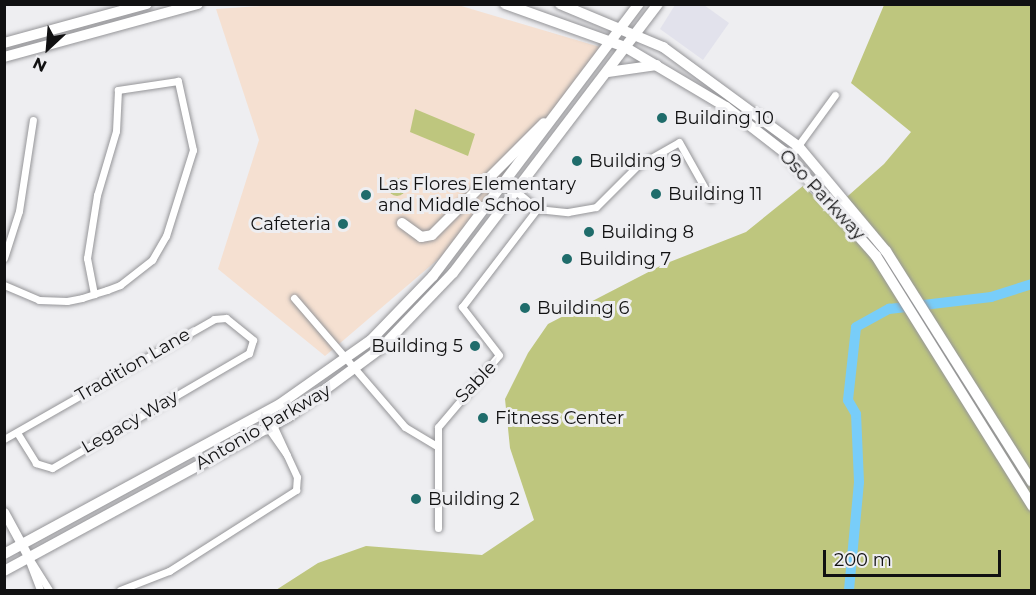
<!DOCTYPE html>
<style>
body{margin:0}
#map{position:relative;width:1036px;height:595px;overflow:hidden;background:#eeeef1;font-family:Montserrat,sans-serif}
div>[style]{position:absolute}
[style*='--x']{left:calc(var(--x)*1px);top:calc(var(--y)*1px);width:calc(var(--w)*1px);rotate:calc(var(--a)*1deg)}
.built>*{inset:0;background:#e2e2ec}
.education>*{inset:0;background:#f5e0d1}
.green>*{inset:0;background:#bec67e}
.round{border-radius:50%}
.river>*{height:10px;margin:-5px;padding:0 5px;transform-origin:5px;border-radius:5px;background:#78cdf9}
.roads{filter:drop-shadow(0 0 2px #959598) drop-shadow(0 0 2px #959598)}
.minor>*{height:7px;margin:-3.5px;padding:0 3.5px;transform-origin:3.5px;border-radius:3.5px;background:#fff}
.tertiary>*{height:9px;margin:-4.5px;padding:0 4.5px;transform-origin:4.5px;border-radius:4.5px;background:#fff}
.primary>*{height:10px;margin:-5px;padding:0 5px;transform-origin:5px;border-radius:5px;background:#fff}
.dots>*{width:16px;height:16px;translate:-50% -50%;box-sizing:border-box;border:3px solid #eeeef1;border-radius:50%}
span{translate:-50% -50%;white-space:nowrap;text-align:center;line-height:1.15;-webkit-text-stroke:6px #eeeef1;paint-order:stroke}
.poi-label{font-size:18px;color:#111112}
.left{translate:0 -50%;text-align:left}
.right{translate:-100% -50%;text-align:right}
.street-label{font-size:18px;color:#111112}
.frame{position:absolute;inset:0;border:6px solid #111112;pointer-events:none}
.north{position:absolute;left:18px;top:18px;width:60px;height:60px;-webkit-text-stroke:4px #eeeef1;paint-order:stroke;rotate:206deg;font-size:16px;font-weight:700;line-height:24px;text-align:center;color:#111112}
.north::after{content:'';display:block;margin:auto;width:21px;height:27px;background:#111112;clip-path:polygon(50% 0,100% 100%,50% 72%,0 100%)}
.scale{position:absolute;left:823px;top:550px;width:178px;height:27px;box-sizing:border-box;border:3px solid #111112;border-top:0;padding-left:8px;font-size:18px;line-height:21px;white-space:nowrap;color:#111112;-webkit-text-stroke:4px #eeeef1;paint-order:stroke}
</style>
<div id="map">
<div class="built">
<div style="clip-path:polygon(675px 5px,704px 5px,729px 23px,703px 60px,660px 29px)"></div>
</div>
<div class="education">
<div style="clip-path:polygon(291px 4px,458px 5px,600px 47px,449px 250px,325px 356px,218px 269px,259px 140px,216px 9px)"></div>
</div>
<div class="green">
<div style="clip-path:polygon(884px 5px,1031px 5px,1031px 590px,276px 590px,318px 563px,366px 546px,482px 555px,534px 520px,510px 448px,505px 399px,528px 353px,548px 324px,662px 265px,746px 232px,803px 186px,831px 211px,884px 164px,911px 132px,851px 83px)"></div>
<div style="clip-path:polygon(415px 109px,475px 134px,468px 156px,410px 132px)"></div>
<div class="round" style="left:388px;top:178px;width:18px;height:18px"></div>
</div>
<div class="river">
<div style="--x:849;--y:590;--w:108;--a:-84.7"></div>
<div style="--x:859;--y:482;--w:68;--a:-92.5"></div>
<div style="--x:856;--y:414;--w:16;--a:-120"></div>
<div style="--x:848;--y:400;--w:73;--a:-83.7"></div>
<div style="--x:856;--y:327;--w:38;--a:-29"></div>
<div style="--x:889;--y:309;--w:103;--a:-6.7"></div>
<div style="--x:991;--y:297;--w:43;--a:-17.6"></div>
</div>
<div class="roads">
<div class="minor">
<div style="--x:789;--y:158;--w:78;--a:-53.9"></div>
<div style="--x:517;--y:192;--w:26;--a:40"></div>
<div style="--x:4;--y:258;--w:49;--a:-72.3"></div>
<div style="--x:19;--y:211;--w:92;--a:-81.3"></div>
<div style="--x:4;--y:285;--w:38;--a:23"></div>
<div style="--x:39;--y:300;--w:28;--a:2"></div>
<div style="--x:67;--y:301;--w:15;--a:-11"></div>
<div style="--x:82;--y:298;--w:13;--a:-18"></div>
<div style="--x:94;--y:294;--w:14;--a:-17"></div>
<div style="--x:107;--y:290;--w:14;--a:-21"></div>
<div style="--x:120;--y:285;--w:41;--a:-38"></div>
<div style="--x:152;--y:260;--w:28;--a:-60"></div>
<div style="--x:166;--y:236;--w:90;--a:-72.6"></div>
<div style="--x:193;--y:150;--w:71;--a:-102.3"></div>
<div style="--x:178;--y:81;--w:61;--a:171.5"></div>
<div style="--x:118;--y:90;--w:41;--a:92.8"></div>
<div style="--x:116;--y:131;--w:67;--a:106.5"></div>
<div style="--x:97;--y:195;--w:64;--a:99"></div>
<div style="--x:87;--y:258;--w:37;--a:79"></div>
<div style="--x:294;--y:298;--w:170;--a:49.3"></div>
<div style="--x:405;--y:427;--w:37;--a:31"></div>
<div style="--x:268;--y:428;--w:33;--a:55"></div>
<div style="--x:4;--y:439;--w:242;--a:-29.7"></div>
<div style="--x:214;--y:319;--w:12;--a:-5"></div>
<div style="--x:226;--y:318;--w:35;--a:39"></div>
<div style="--x:253;--y:340;--w:14;--a:107"></div>
<div style="--x:249;--y:353;--w:228;--a:149.7"></div>
<div style="--x:52;--y:468;--w:17;--a:-163"></div>
<div style="--x:36;--y:463;--w:36;--a:-122"></div>
<div style="--x:438;--y:528;--w:101;--a:-90"></div>
<div style="--x:438;--y:427;--w:94;--a:-49.7"></div>
<div style="--x:499;--y:355;--w:61;--a:-127.6"></div>
<div style="--x:462;--y:307;--w:123;--a:-52.6"></div>
<div style="--x:537;--y:209;--w:31;--a:6"></div>
<div style="--x:568;--y:212;--w:28;--a:-10"></div>
<div style="--x:596;--y:207;--w:58;--a:-45"></div>
<div style="--x:637;--y:166;--w:48;--a:-29.7"></div>
<div style="--x:679;--y:142;--w:65;--a:60.7"></div>
<div style="--x:29;--y:558;--w:38;--a:58"></div>
<div style="--x:29;--y:561;--w:31;--a:69"></div>
<div style="--x:120;--y:590;--w:53;--a:-21.2"></div>
<div style="--x:169;--y:571;--w:151;--a:-32.5"></div>
<div style="--x:296;--y:490;--w:13;--a:-86"></div>
<div style="--x:297;--y:477;--w:57;--a:-114.8"></div>
</div>
<div class="tertiary">
<div style="--x:4;--y:512;--w:52;--a:61.5"></div>
</div>
<div class="primary">
<div style="--x:505;--y:4;--w:127;--a:19.7"></div>
<div style="--x:625;--y:47;--w:117;--a:30.7"></div>
<div style="--x:726;--y:107;--w:73;--a:37.8"></div>
<div style="--x:784;--y:152;--w:139;--a:48.5"></div>
<div style="--x:876;--y:256;--w:295;--a:58"></div>
<div style="--x:560;--y:4;--w:112;--a:22.7"></div>
<div style="--x:663;--y:47;--w:169;--a:36.3"></div>
<div style="--x:799;--y:147;--w:136;--a:50.1"></div>
<div style="--x:886;--y:251;--w:273;--a:57.7"></div>
<div style="--x:4;--y:43;--w:148;--a:-15.3"></div>
<div style="--x:4;--y:57;--w:201;--a:-15.3"></div>
<div style="--x:608;--y:72;--w:49;--a:-8.1"></div>
<div style="--x:402;--y:223;--w:24;--a:36"></div>
<div style="--x:421;--y:237;--w:11;--a:-10"></div>
<div style="--x:432;--y:235;--w:158;--a:-45"></div>
<div style="--x:4;--y:554;--w:314;--a:-28.5"></div>
<div style="--x:280;--y:404;--w:111;--a:-35.1"></div>
<div style="--x:371;--y:340;--w:89;--a:-45.9"></div>
<div style="--x:433;--y:276;--w:341;--a:-52.9"></div>
<div style="--x:4;--y:571;--w:323;--a:-28.5"></div>
<div style="--x:288;--y:417;--w:114;--a:-36.5"></div>
<div style="--x:380;--y:349;--w:105;--a:-46.2"></div>
<div style="--x:453;--y:273;--w:338;--a:-52.7"></div>
</div>
</div>
<div class="dots">
<div style="left:662px;top:118px;background:#1f6c6b"></div>
<div style="left:577px;top:161px;background:#1f6c6b"></div>
<div style="left:656px;top:194px;background:#1f6c6b"></div>
<div style="left:366px;top:195px;background:#1f6c6b"></div>
<div style="left:343px;top:224px;background:#1f6c6b"></div>
<div style="left:589px;top:232px;background:#1f6c6b"></div>
<div style="left:567px;top:259px;background:#1f6c6b"></div>
<div style="left:525px;top:308px;background:#1f6c6b"></div>
<div style="left:475px;top:346px;background:#1f6c6b"></div>
<div style="left:483px;top:418px;background:#1f6c6b"></div>
<div style="left:416px;top:499px;background:#1f6c6b"></div>
</div>
<div class="poi-label">
<span class="left" style="left:674px;top:118px">Building 10</span>
<span class="left" style="left:589px;top:161px">Building 9</span>
<span class="left" style="left:378px;top:195px">Las Flores Elementary<br>and Middle School</span>
<span class="left" style="left:668px;top:194px">Building 11</span>
<span class="right" style="left:331px;top:224px">Cafeteria</span>
<span class="left" style="left:601px;top:232px">Building 8</span>
<span class="left" style="left:579px;top:259px">Building 7</span>
<span class="left" style="left:537px;top:308px">Building 6</span>
<span class="right" style="left:463px;top:346px">Building 5</span>
<span class="left" style="left:495px;top:418px">Fitness Center</span>
<span class="left" style="left:428px;top:499px">Building 2</span>
</div>
<div class="street-label">
<span style="left:822px;top:195px;rotate:47deg">Oso Parkway</span>
<span style="left:133px;top:365px;rotate:-30deg">Tradition Lane</span>
<span style="left:476px;top:382px;rotate:-46deg">Sable</span>
<span style="left:130px;top:422px;rotate:-30deg">Legacy Way</span>
<span style="left:263px;top:427px;rotate:-30deg">Antonio Parkway</span>
</div>
<div class="frame"></div>
<div class="north">N</div>
<div class="scale">200 m</div>
</div>
